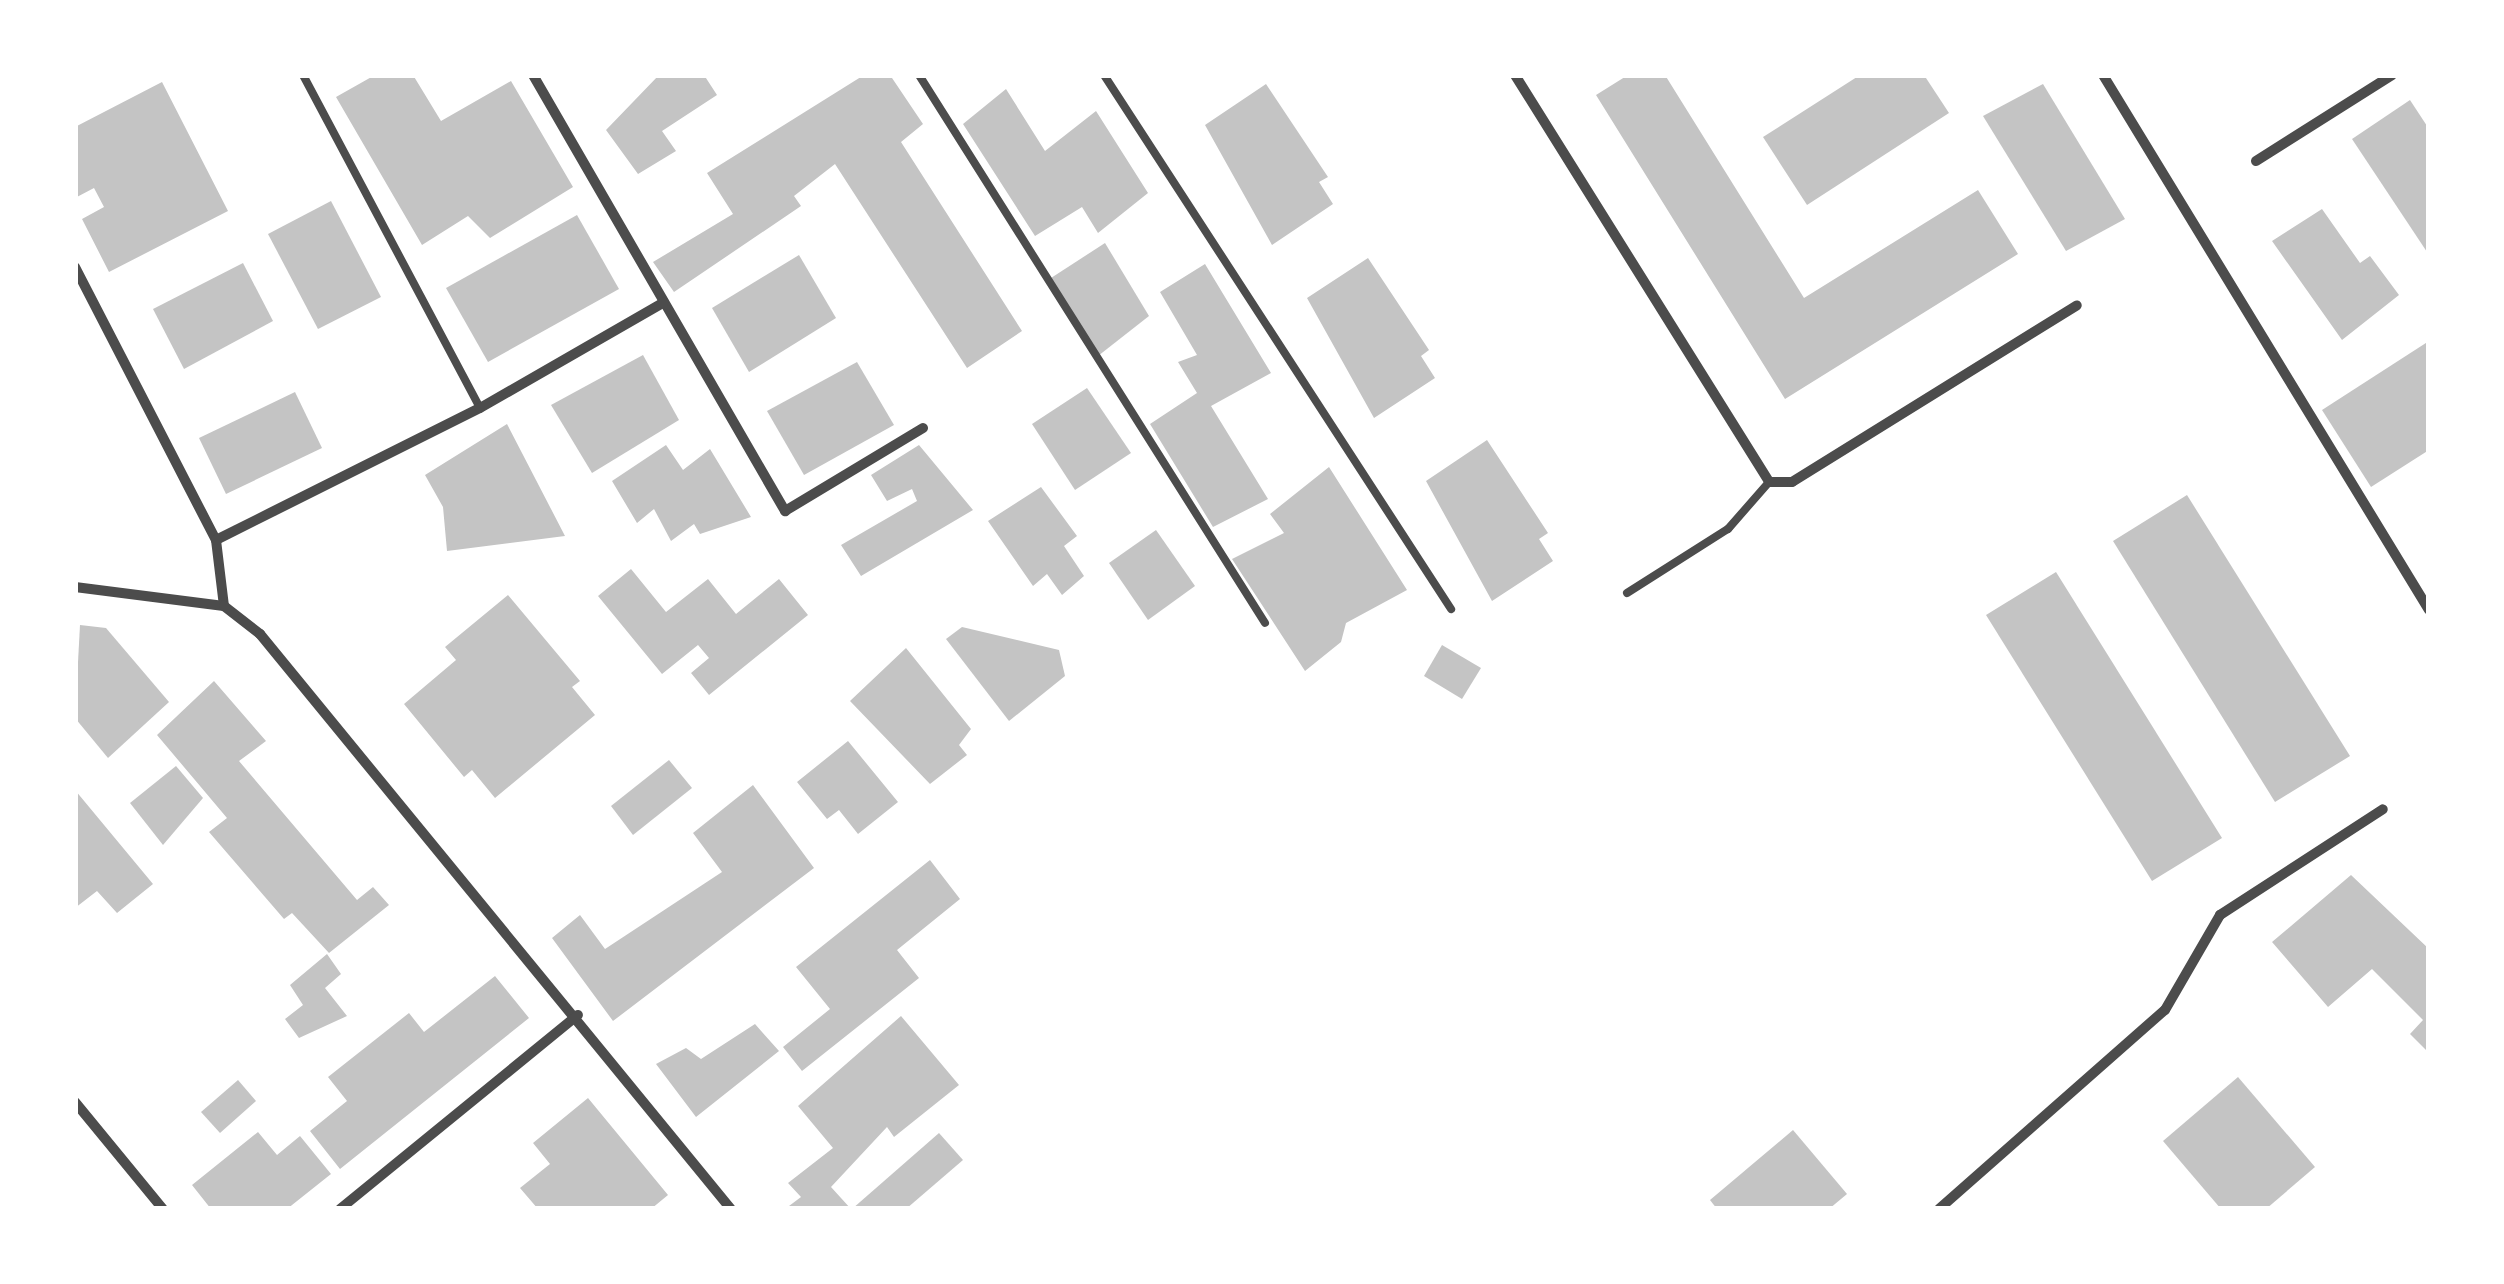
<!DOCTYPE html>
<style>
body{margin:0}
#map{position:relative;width:2504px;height:1284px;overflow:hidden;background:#fff;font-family:"Noto Sans",sans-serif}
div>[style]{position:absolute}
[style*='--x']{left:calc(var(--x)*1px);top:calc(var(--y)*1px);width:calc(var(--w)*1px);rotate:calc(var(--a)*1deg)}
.building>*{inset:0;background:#c4c4c4}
.service>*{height:8px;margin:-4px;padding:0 4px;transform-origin:4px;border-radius:4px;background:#4c4c4c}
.minor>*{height:10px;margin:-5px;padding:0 5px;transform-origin:5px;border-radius:5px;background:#4c4c4c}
span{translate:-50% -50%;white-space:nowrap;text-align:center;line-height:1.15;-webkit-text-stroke:8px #fff;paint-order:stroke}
.frame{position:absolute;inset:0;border:78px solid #fff;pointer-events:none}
</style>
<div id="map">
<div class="building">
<div style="clip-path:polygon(375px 75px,413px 75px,441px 121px,511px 81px,573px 187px,490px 238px,468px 216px,422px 245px,336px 97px)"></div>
<div style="clip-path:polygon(659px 75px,704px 75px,717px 95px,662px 131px,676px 151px,638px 174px,606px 130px)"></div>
<div style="clip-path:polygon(864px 75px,890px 75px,923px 124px,901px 142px,1022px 331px,967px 368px,835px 164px,794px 196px,801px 206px,674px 292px,653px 262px,733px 214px,707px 173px)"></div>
<div style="clip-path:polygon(1628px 75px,1665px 75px,1804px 298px,1978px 190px,2018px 254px,1785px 399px,1596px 95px)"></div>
<div style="clip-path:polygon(1860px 75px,1924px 75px,1949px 113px,1807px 205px,1763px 137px)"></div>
<div style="clip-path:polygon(162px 82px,228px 211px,109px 272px,82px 219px,104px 207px,94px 188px,75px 198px,75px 127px)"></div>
<div style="clip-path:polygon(1266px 84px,1328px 177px,1319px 182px,1333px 204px,1272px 245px,1205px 125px)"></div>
<div style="clip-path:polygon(2043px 84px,2125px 219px,2066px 251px,1983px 116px)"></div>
<div style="clip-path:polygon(1006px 89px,1045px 151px,1096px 111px,1148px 193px,1098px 233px,1082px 207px,1035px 236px,963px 124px)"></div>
<div style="clip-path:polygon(2410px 100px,2429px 129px,2429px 255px,2352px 139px)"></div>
<div style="clip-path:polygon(331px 201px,381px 297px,318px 329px,268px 234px)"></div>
<div style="clip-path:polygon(2322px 209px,2360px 263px,2370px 256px,2399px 295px,2342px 340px,2272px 241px)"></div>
<div style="clip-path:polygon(577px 215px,619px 289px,488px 362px,446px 288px)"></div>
<div style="clip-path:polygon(1105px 243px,1149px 316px,1098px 356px,1051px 278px)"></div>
<div style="clip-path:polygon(799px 255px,836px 318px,749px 372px,712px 308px)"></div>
<div style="clip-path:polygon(1368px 258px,1429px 350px,1421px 356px,1435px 378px,1374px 418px,1307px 298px)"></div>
<div style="clip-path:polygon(243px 263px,273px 321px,184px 369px,153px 309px)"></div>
<div style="clip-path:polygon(1205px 264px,1271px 373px,1211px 406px,1268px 499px,1213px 527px,1150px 424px,1197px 393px,1178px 362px,1197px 355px,1160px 292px)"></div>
<div style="clip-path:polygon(2429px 341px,2429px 450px,2371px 487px,2322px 410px)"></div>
<div style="clip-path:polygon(643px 355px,679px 420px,592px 473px,551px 405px)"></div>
<div style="clip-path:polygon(857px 362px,894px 425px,804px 475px,767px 411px)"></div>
<div style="clip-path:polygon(1087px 388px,1131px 453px,1075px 490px,1032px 424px)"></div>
<div style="clip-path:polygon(295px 392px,322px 448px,226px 494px,199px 438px)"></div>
<div style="clip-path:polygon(507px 424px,565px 536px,447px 551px,443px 507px,425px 475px)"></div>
<div style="clip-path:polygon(1487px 440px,1548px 533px,1539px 539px,1553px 561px,1492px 601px,1426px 481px)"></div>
<div style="clip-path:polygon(666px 445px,683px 470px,710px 449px,751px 517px,700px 534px,694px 524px,671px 541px,654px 509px,637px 523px,612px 481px)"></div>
<div style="clip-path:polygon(919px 445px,973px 510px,861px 576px,841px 545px,917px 501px,912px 489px,887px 501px,871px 475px)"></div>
<div style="clip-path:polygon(1329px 467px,1407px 590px,1346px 623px,1341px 642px,1305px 671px,1232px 559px,1284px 533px,1270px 514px)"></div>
<div style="clip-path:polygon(1041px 487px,1077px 536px,1064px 546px,1084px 576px,1062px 595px,1047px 574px,1033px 586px,988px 521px)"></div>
<div style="clip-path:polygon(2187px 495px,2350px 756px,2275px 802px,2113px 541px)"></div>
<div style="clip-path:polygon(1156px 530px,1195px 586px,1148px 620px,1109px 563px)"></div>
<div style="clip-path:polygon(631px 569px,666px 612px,708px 579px,736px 614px,779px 579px,808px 615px,709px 695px,691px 673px,709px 658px,698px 645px,662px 674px,598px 596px)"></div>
<div style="clip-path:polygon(2056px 572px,2222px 838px,2152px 881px,1986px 615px)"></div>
<div style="clip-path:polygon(508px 595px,580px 681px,572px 687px,595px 715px,495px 798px,472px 770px,464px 777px,404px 704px,456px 660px,445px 647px)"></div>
<div style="clip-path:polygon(80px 625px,106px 628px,169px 702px,108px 758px,75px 718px)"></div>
<div style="clip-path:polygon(962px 627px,1059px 650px,1065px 676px,1009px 721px,946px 639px)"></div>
<div style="clip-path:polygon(1442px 645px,1481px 668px,1462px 699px,1424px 676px)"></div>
<div style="clip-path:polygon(906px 648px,971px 729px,959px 745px,967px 755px,930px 784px,850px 701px)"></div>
<div style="clip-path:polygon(214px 681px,266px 741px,239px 761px,357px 900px,373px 887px,389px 905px,329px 953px,292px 913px,284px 919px,209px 832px,227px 818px,157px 735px)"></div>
<div style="clip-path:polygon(848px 741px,898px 802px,858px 834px,839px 810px,827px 819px,797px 782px)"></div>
<div style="clip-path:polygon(669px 760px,692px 788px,633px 835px,611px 806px)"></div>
<div style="clip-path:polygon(176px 766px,203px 798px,163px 845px,130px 803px)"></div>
<div style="clip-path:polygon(753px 785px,814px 868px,613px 1021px,552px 938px,580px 915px,605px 949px,722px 872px,693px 833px)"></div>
<div style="clip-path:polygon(75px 790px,153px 884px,117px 913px,97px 891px,75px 908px)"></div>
<div style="clip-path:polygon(930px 860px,960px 899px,897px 950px,919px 978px,802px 1071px,783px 1047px,830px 1009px,796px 967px)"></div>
<div style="clip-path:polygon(2351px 875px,2429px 949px,2429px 1053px,2410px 1034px,2423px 1020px,2372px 969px,2328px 1007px,2272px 942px)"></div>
<div style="clip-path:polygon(327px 954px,341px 974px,325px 988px,347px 1016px,299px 1038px,285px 1019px,303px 1005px,290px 985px)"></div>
<div style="clip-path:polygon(495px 976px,529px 1018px,340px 1169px,310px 1131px,347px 1101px,328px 1077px,409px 1013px,424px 1032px)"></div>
<div style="clip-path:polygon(901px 1016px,959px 1085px,894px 1137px,887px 1127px,831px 1187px,851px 1209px,785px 1209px,801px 1197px,788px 1183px,833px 1148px,798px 1106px)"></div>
<div style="clip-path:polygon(755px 1024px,779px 1051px,696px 1117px,656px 1064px,686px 1048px,701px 1059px)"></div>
<div style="clip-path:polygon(2238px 1077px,2315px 1167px,2266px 1209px,2221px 1209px,2163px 1141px)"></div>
<div style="clip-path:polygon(238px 1080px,256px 1101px,220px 1133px,201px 1112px)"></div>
<div style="clip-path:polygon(588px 1098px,668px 1195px,651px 1209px,538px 1209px,520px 1188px,550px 1164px,533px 1143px)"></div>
<div style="clip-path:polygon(1793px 1130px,1847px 1194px,1829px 1209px,1717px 1209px,1710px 1200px)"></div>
<div style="clip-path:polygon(258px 1132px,277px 1155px,300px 1136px,331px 1174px,287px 1209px,211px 1209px,192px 1185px)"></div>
<div style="clip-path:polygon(939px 1133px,963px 1160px,906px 1209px,852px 1209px)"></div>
</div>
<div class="service">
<div style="--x:303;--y:75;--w:377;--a:62"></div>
<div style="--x:919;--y:75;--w:648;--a:57.73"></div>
<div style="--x:1104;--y:75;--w:637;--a:56.98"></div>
<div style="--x:1627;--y:593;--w:120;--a:-32.4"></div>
<div style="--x:1728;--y:529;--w:62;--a:-48.9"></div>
</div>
<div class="minor">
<div style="--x:533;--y:75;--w:504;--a:59.97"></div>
<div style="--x:785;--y:511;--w:161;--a:-31"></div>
<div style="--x:1515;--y:75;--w:480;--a:58"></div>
<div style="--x:1769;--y:482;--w:23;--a:0"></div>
<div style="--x:1792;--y:482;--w:335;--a:-31.8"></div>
<div style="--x:2103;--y:75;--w:626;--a:58.64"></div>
<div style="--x:2256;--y:161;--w:161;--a:-32.3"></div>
<div style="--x:75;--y:267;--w:307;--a:62.7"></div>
<div style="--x:216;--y:540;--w:66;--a:83.1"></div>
<div style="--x:216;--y:540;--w:295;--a:-26.6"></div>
<div style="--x:480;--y:408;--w:212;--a:-29.9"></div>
<div style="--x:75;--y:587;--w:150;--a:7.3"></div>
<div style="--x:224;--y:606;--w:46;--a:37.9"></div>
<div style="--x:260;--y:634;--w:743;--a:50.68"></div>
<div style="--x:75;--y:1102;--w:139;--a:50.6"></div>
<div style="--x:340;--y:1209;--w:307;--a:-39.2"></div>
<div style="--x:1939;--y:1209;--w:301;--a:-41.4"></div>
<div style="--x:2165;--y:1010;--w:110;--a:-59.9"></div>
<div style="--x:2220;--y:915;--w:194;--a:-33"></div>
</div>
<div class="frame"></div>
</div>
